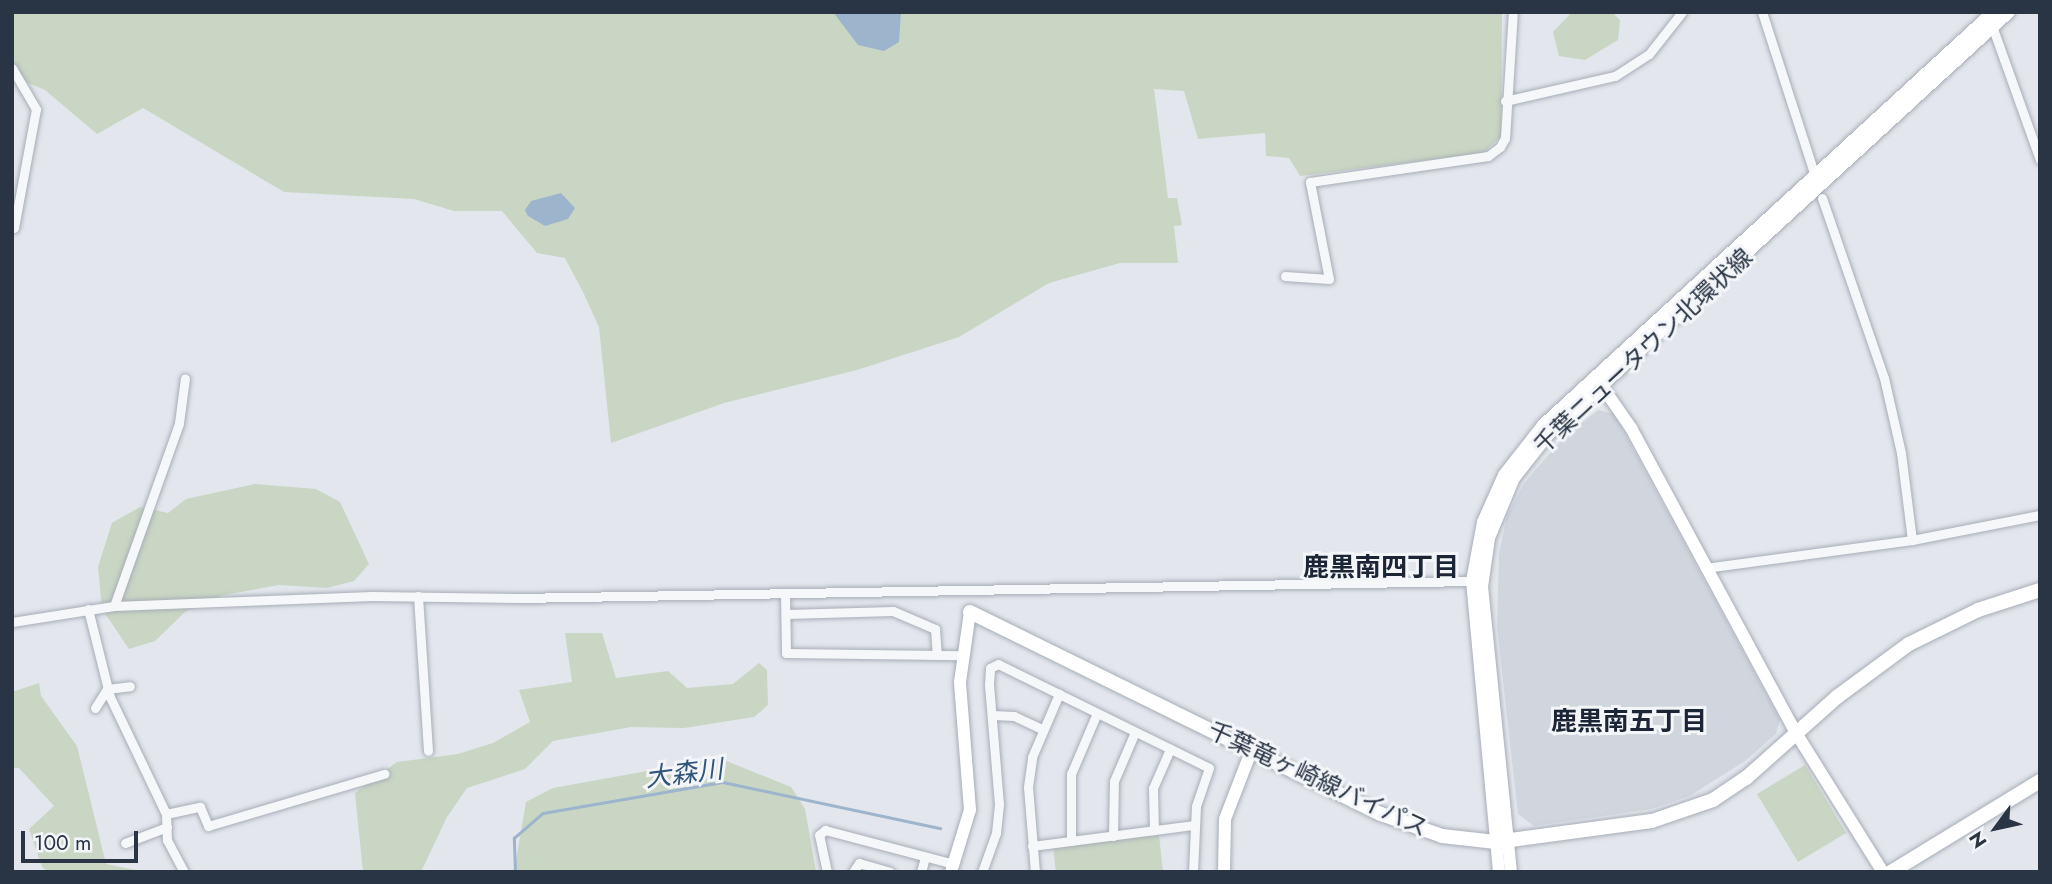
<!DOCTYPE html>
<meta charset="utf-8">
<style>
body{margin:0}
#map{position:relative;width:2052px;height:884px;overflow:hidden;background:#e3e6ec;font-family:Jost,"Noto Sans JP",sans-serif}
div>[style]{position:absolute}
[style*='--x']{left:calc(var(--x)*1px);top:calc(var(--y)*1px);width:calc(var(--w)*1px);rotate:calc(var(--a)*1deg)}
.built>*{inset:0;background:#d1d6de}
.green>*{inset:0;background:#c9d6c3}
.water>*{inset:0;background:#9cb5cd}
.stream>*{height:2.5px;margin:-1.25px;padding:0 1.25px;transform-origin:1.25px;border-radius:1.25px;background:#9cb5cd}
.roads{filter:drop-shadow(0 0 2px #a7adb7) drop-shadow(0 0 2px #a7adb7)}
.street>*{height:9px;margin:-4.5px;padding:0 4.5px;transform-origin:4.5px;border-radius:4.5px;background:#f6f7f9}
.secondary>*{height:12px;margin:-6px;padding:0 6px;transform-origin:6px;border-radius:6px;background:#fff}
.primary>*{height:14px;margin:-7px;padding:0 7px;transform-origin:7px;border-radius:7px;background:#fff}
span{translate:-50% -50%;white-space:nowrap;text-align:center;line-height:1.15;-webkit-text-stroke:6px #f3f5f9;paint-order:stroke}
.street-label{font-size:24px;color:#293445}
.neighbourhood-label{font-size:26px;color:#1b2536;font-weight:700}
.water-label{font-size:26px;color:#31547b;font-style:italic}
.frame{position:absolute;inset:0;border:14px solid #293445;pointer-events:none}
.north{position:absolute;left:1961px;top:793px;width:70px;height:70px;-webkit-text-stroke:5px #f3f5f9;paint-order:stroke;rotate:237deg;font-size:19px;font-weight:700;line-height:28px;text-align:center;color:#293445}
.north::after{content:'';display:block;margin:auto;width:24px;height:32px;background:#293445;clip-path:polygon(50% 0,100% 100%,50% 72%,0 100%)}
.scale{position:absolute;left:21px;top:831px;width:117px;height:32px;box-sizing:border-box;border:4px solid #293445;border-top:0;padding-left:9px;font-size:21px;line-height:24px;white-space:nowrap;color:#293445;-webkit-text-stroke:5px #f3f5f9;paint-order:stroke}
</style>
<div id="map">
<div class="built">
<div style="clip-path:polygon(1598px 410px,1614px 414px,1780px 720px,1776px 734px,1745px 761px,1690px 796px,1652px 809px,1534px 826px,1518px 814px,1497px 627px,1499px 553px,1507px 516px,1524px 483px,1565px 436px)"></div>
</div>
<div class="green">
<div style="clip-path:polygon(12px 12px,1502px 12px,1501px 136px,1483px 153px,1300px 176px,1289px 158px,1266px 156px,1265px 133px,1198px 139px,1184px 91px,1154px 89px,1168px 198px,1177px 198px,1182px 225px,1174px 226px,1178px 263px,1120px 263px,1049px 283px,959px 337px,857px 370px,724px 403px,611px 443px,599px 327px,583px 292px,565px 258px,537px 253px,502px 211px,454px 211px,414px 199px,284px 192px,143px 108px,97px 134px,45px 90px,26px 82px,12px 62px)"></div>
<div style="clip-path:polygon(1572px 12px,1612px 12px,1620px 20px,1618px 40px,1585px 60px,1559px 56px,1553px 32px)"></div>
<div style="clip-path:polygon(255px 484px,316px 489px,340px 502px,369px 564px,354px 581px,327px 588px,279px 585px,224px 595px,186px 611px,155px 641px,129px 649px,102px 609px,98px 567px,112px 523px,140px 507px,168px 513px,186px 499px)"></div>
<div style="clip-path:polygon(565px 633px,602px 633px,616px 678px,668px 671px,687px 688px,733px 684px,759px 663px,767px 670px,768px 705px,754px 717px,684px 728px,631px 727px,553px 741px,525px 769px,467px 788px,447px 817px,421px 872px,363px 872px,355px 793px,397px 762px,458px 754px,493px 743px,530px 722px,519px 690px,572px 682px)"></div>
<div style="clip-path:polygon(39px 683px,41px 696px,77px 746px,106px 864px,146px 872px,49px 872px,42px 867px,29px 829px,54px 806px,19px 768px,12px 768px,12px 692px)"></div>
<div style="clip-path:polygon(719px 758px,791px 787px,805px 809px,816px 872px,514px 872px,526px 802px,553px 788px)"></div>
<div style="clip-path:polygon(1805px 765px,1846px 833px,1798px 862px,1757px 794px)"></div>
<div style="clip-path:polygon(1159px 835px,1163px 872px,1056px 872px,1053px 847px)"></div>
</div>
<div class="water">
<div style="clip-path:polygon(833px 12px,901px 12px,899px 42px,884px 51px,858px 45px)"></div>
<div style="clip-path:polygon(561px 193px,575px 208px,568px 219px,545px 226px,528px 216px,525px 210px,531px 201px)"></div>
</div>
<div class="stream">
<div style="--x:515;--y:872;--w:34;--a:-92"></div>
<div style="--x:514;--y:838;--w:38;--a:-41"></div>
<div style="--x:543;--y:813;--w:183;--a:-9.8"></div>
<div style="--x:723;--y:782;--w:222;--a:12"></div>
</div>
<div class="roads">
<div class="street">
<div style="--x:1762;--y:12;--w:172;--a:72.1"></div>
<div style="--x:1991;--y:23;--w:145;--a:70.3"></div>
<div style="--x:12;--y:68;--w:48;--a:59.7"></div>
<div style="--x:36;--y:109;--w:121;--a:100.5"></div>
<div style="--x:1505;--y:101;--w:113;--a:-12.8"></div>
<div style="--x:1615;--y:76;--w:40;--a:-32.9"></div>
<div style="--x:1649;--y:54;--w:53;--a:-51.8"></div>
<div style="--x:1822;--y:198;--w:190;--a:71"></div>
<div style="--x:1884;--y:378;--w:77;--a:77.2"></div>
<div style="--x:1901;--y:453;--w:88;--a:82.8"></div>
<div style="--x:1285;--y:276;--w:44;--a:3.9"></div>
<div style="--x:1329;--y:279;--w:99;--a:-101.1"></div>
<div style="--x:1310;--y:182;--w:180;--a:-8.3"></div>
<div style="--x:1488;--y:156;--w:15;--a:-37"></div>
<div style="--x:1500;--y:147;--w:10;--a:-61"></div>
<div style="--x:1505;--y:138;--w:126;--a:-86.4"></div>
<div style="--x:1705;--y:568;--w:209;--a:-7.7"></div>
<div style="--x:1912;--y:540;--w:130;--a:-11.1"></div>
<div style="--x:785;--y:594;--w:59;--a:89"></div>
<div style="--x:786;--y:653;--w:176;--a:0.7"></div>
<div style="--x:418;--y:596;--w:155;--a:86.3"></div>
<div style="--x:114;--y:606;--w:194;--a:-70.4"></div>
<div style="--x:179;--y:423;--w:45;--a:-82.4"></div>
<div style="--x:88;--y:609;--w:91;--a:76"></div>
<div style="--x:110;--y:697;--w:130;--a:64.4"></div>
<div style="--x:166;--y:814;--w:26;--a:88"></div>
<div style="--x:167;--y:840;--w:36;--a:62"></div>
<div style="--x:786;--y:614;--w:107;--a:-1.6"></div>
<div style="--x:893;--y:611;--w:46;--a:23.2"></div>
<div style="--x:935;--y:629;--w:26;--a:86"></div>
<div style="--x:12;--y:622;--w:103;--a:-8.9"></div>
<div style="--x:114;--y:606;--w:258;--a:-2.2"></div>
<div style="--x:372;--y:596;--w:145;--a:0.8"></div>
<div style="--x:517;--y:598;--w:955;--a:-1.02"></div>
<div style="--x:95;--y:708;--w:22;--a:-58"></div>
<div style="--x:107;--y:689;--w:23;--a:-7"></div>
<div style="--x:993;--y:715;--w:21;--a:3"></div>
<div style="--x:1014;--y:716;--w:31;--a:25"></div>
<div style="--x:166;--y:814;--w:35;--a:-12"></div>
<div style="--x:200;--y:807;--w:21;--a:67"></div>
<div style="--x:208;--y:826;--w:184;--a:-16.5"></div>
<div style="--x:1154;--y:830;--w:42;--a:-91.4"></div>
<div style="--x:1153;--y:788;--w:43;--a:-66.4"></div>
<div style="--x:1113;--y:836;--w:55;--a:-89"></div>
<div style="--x:1114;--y:781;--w:53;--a:-66.8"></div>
<div style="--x:1071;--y:841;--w:67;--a:-90"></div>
<div style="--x:1071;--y:774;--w:66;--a:-66.9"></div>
<div style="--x:125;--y:843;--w:45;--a:-20.9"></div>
<div style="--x:1032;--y:846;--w:162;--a:-7.4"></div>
<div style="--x:827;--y:872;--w:38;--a:-102"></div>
<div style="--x:819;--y:835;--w:8;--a:-40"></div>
<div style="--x:825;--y:830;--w:133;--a:14.8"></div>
<div style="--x:853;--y:872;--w:11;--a:-56"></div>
<div style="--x:859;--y:863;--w:32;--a:16"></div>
<div style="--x:921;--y:872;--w:16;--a:-75"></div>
<div style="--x:982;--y:872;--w:41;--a:-70.3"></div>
<div style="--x:996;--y:833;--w:29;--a:-84"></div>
<div style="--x:999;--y:804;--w:120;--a:-94.8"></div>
<div style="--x:989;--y:684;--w:16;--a:-86"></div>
<div style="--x:990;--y:668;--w:9;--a:-27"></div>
<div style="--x:998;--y:664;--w:235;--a:26.2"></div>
<div style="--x:1209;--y:768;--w:40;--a:108.9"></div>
<div style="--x:1196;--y:806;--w:66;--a:92.6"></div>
<div style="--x:1035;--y:872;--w:85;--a:-94.7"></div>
<div style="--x:1028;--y:787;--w:30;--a:-82"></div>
<div style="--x:1032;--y:757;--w:69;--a:-66.8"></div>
</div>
<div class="secondary">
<div style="--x:1597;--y:379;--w:60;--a:55.2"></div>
<div style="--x:1631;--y:428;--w:347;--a:61.6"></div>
<div style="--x:1796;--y:733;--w:164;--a:58"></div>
<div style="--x:951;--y:872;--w:65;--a:-73"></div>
<div style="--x:970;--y:810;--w:128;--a:-94.5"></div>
<div style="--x:960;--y:682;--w:71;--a:-81.9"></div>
<div style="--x:1224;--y:872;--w:53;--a:-88.9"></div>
<div style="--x:1225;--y:819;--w:75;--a:-68.9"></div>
<div style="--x:1499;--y:872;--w:292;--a:-95.3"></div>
<div style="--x:1472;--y:581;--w:60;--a:-79.4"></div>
<div style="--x:1483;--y:522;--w:51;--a:-65.9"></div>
<div style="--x:1504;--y:475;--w:63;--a:-52"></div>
<div style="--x:1543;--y:425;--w:611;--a:-42.55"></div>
<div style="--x:1511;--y:872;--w:286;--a:-95.8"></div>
<div style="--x:1482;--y:587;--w:49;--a:-81.9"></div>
<div style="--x:1489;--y:538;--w:65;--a:-67.4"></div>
<div style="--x:1514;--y:478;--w:53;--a:-51.8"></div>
<div style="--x:1547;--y:436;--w:627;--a:-42.54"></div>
</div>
<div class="primary">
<div style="--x:970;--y:612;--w:458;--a:26.2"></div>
<div style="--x:1381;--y:814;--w:65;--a:19.8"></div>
<div style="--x:1442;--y:836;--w:54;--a:6.3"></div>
<div style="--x:1496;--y:842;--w:157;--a:-7.7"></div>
<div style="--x:1652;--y:821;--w:65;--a:-19"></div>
<div style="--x:1713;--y:800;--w:40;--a:-34"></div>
<div style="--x:1746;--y:778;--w:122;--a:-41.7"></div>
<div style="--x:1837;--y:697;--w:89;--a:-36.4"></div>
<div style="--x:1909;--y:644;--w:77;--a:-26.2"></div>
<div style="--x:1978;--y:610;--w:65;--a:-17.9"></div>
<div style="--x:1891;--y:872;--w:175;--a:-31.4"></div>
</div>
</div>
<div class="street-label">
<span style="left:1643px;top:351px;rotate:-43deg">千葉ニュータウン北環状線</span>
<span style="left:1318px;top:779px;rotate:25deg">千葉竜ヶ崎線バイパス</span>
</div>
<div class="neighbourhood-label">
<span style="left:1381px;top:568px">鹿黒南四丁目</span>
<span style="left:1629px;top:722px">鹿黒南五丁目</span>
</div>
<div class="water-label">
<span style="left:684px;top:774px;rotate:-7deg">大森川</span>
</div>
<div class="frame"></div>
<div class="north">N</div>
<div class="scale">100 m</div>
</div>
